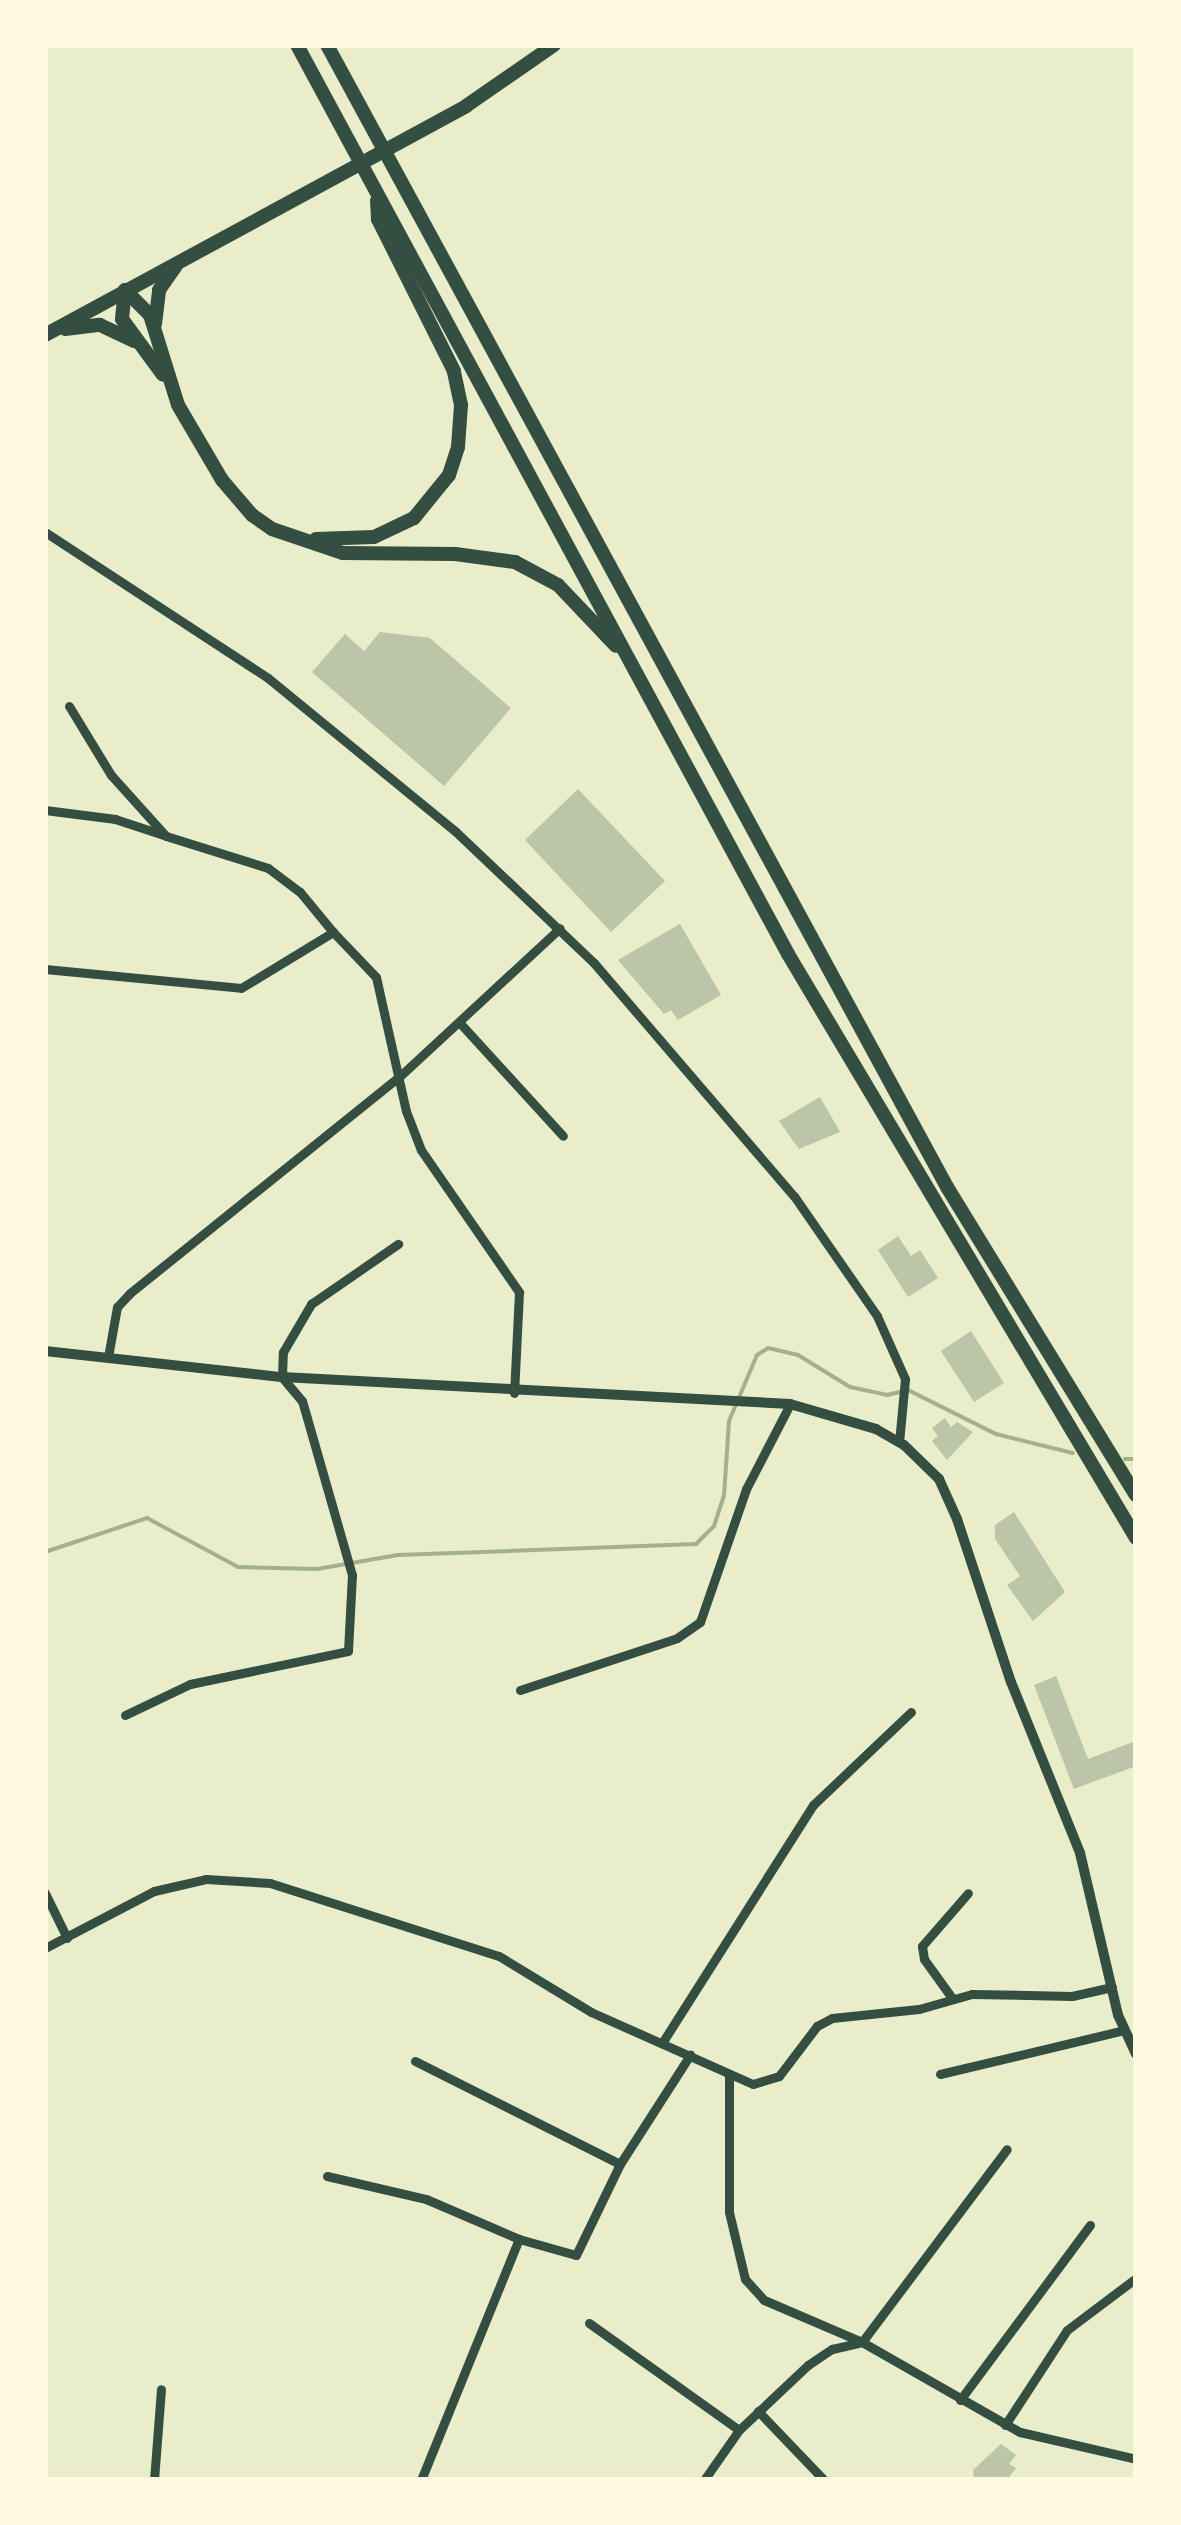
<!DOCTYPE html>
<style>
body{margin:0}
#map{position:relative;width:1181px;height:2525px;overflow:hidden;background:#e9edc9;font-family:Commissioner,sans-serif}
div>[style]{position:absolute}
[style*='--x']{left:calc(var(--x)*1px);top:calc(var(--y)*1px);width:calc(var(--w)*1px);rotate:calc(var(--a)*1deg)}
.stream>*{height:4px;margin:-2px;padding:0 2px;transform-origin:2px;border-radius:2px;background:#a3b18a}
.building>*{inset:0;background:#bcc5a7}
.minor>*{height:9px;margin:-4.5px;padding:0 4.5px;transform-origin:4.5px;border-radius:4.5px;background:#344e41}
.tertiary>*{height:10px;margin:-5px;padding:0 5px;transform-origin:5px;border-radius:5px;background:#344e41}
.primary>*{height:14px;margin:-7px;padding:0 7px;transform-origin:7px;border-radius:7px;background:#344e41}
span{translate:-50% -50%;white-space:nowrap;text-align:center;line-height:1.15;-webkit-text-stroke:8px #fefae0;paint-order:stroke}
.frame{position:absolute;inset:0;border:48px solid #fefae0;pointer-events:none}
</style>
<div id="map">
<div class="stream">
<div style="--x:1125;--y:1459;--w:11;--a:0"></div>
<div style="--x:45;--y:1552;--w:108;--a:-18.4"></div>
<div style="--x:147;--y:1518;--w:103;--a:28.3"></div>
<div style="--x:238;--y:1567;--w:79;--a:1.5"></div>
<div style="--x:317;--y:1569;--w:82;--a:-9.8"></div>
<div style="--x:398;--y:1555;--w:298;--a:-2.1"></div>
<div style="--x:696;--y:1544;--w:25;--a:-45"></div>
<div style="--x:714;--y:1526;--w:32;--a:-72"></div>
<div style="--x:724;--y:1496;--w:75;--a:-86.2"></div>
<div style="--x:729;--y:1421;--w:72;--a:-67"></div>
<div style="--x:757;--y:1355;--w:13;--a:-32"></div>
<div style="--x:768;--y:1348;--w:31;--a:13"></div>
<div style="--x:798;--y:1355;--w:61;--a:31.6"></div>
<div style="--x:850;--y:1387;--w:38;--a:12"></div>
<div style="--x:887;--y:1395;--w:22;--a:-13"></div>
<div style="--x:908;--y:1390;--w:98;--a:26.6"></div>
<div style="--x:996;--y:1434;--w:79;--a:13.9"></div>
</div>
<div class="building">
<div style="clip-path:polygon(380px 632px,430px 638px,511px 708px,444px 786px,312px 672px,345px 634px,364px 651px)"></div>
<div style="clip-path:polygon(578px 789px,665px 881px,611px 932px,525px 840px)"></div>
<div style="clip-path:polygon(680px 924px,721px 995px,678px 1020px,671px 1010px,664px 1014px,618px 960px)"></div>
<div style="clip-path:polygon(820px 1097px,840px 1132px,799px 1149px,779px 1121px)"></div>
<div style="clip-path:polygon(898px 1236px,911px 1256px,920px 1250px,938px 1278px,908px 1297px,878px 1250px)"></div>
<div style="clip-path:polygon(971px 1331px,1004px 1383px,974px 1402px,941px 1351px)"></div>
<div style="clip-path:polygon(945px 1418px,951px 1427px,957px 1422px,973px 1432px,947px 1460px,932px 1441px,938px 1436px,932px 1428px)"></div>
<div style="clip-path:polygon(1014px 1512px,1065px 1592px,1033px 1621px,1007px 1585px,1020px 1576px,995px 1539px,995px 1525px)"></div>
<div style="clip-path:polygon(1056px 1676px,1088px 1759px,1133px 1742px,1136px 1766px,1074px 1789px,1034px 1685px)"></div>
<div style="clip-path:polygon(1001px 2444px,1016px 2455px,1009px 2464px,1016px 2468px,1007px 2480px,974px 2480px,973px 2470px)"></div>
</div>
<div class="minor">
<div style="--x:45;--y:532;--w:267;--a:33.2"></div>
<div style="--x:268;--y:678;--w:242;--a:39.3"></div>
<div style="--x:455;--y:831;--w:192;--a:43.5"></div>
<div style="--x:594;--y:963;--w:307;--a:49.4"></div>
<div style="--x:794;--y:1196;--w:146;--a:55.3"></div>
<div style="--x:877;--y:1316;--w:69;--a:66"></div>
<div style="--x:905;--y:1379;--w:63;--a:95.4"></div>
<div style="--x:69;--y:706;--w:81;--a:58.7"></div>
<div style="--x:111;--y:775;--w:82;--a:48"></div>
<div style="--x:166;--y:836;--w:107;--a:17.4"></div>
<div style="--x:268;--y:868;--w:40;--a:37"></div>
<div style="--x:300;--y:892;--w:52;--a:50.5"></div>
<div style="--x:45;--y:810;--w:71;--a:7.3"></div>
<div style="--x:115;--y:819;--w:52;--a:18.1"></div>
<div style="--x:45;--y:969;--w:197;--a:5.5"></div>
<div style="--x:241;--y:988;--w:108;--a:-31.3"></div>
<div style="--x:333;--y:932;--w:62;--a:46.3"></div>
<div style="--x:376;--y:977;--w:137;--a:77.4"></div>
<div style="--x:406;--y:1111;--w:42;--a:69"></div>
<div style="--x:421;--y:1150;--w:173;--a:55.4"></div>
<div style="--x:519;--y:1292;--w:101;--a:92.8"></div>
<div style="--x:459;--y:1022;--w:154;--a:47.6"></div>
<div style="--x:108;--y:1357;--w:51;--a:-79.8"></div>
<div style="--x:117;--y:1307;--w:19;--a:-47"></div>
<div style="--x:130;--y:1293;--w:345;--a:-38.8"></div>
<div style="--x:399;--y:1077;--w:219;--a:-42.8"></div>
<div style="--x:520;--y:1690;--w:165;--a:-18.3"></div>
<div style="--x:677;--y:1638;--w:28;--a:-35"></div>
<div style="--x:700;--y:1622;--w:141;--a:-70.9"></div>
<div style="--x:746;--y:1489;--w:96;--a:-62.6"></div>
<div style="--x:125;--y:1715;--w:72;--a:-25.5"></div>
<div style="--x:190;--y:1684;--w:161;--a:-11.8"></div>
<div style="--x:348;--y:1651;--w:76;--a:-87"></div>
<div style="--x:352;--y:1575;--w:181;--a:-106"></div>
<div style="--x:302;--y:1401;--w:31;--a:-130"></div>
<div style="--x:282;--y:1377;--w:25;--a:-88"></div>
<div style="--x:283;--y:1352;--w:56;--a:-59.7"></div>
<div style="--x:311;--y:1304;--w:106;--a:-34.6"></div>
<div style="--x:45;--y:1893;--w:50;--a:63.9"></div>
<div style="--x:45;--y:1948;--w:123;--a:-27.6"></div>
<div style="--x:154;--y:1891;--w:53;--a:-13"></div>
<div style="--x:206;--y:1879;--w:64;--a:3.6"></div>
<div style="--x:270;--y:1883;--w:240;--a:17.7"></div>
<div style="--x:499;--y:1956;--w:108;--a:31.3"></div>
<div style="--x:591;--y:2012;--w:177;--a:24"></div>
<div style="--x:753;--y:2084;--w:27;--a:-17"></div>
<div style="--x:779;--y:2076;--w:63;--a:-52.8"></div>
<div style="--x:817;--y:2026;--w:17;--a:-28"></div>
<div style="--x:832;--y:2018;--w:87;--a:-5.9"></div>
<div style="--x:919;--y:2009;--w:55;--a:-15.8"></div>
<div style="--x:972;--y:1994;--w:100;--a:1.1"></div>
<div style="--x:1072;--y:1996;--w:41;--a:-12.7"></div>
<div style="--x:952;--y:1998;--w:48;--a:-125.7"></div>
<div style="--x:924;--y:1959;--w:13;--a:-99"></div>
<div style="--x:922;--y:1946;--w:70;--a:-49"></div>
<div style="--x:662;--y:2043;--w:282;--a:-57.6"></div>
<div style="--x:813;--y:1805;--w:135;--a:-43.5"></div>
<div style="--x:415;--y:2061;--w:229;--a:26.7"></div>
<div style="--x:940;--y:2074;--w:189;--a:-13.4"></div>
<div style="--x:729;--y:2075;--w:137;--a:90"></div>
<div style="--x:729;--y:2212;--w:69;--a:76.6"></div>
<div style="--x:745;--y:2279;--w:28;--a:48"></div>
<div style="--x:764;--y:2300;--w:107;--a:23.2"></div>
<div style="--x:862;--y:2342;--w:241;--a:-53.1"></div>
<div style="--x:327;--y:2176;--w:102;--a:13.1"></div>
<div style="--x:426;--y:2199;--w:101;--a:23.3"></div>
<div style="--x:589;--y:2323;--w:184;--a:35.5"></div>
<div style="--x:960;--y:2400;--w:218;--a:-53.4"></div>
<div style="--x:758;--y:2411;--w:95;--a:46.3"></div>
<div style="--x:1005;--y:2425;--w:113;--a:-56.9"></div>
<div style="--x:1067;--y:2330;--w:86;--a:-37"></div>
<div style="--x:154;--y:2480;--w:91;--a:-85.6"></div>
<div style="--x:421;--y:2480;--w:260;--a:-67.9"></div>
<div style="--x:519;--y:2239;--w:59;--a:15.7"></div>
<div style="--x:576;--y:2255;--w:101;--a:-64.2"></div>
<div style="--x:620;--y:2164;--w:130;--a:-57.3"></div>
<div style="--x:704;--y:2480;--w:61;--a:-55"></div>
<div style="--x:739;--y:2430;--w:95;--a:-43.3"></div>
<div style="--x:808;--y:2365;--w:29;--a:-34"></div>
<div style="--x:832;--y:2349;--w:31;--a:-13"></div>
<div style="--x:862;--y:2342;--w:182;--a:29.7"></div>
<div style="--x:1020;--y:2432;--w:119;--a:13.1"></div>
</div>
<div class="tertiary">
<div style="--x:45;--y:1351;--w:238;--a:6.3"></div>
<div style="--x:282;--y:1377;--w:509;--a:3.04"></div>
<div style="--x:790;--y:1404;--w:90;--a:16.2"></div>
<div style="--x:876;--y:1429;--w:32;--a:30"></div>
<div style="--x:904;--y:1445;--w:49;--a:44.2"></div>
<div style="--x:939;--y:1479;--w:44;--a:65.8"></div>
<div style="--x:957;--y:1519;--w:172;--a:71.7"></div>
<div style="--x:1011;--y:1682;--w:184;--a:68"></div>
<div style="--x:1080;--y:1853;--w:166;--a:76.8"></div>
<div style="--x:1118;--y:2015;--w:43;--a:65.2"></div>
</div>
<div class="primary">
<div style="--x:297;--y:45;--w:1033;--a:61.62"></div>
<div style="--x:788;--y:954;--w:680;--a:59.21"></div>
<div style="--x:327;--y:45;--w:1299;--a:61.5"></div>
<div style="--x:947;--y:1187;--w:361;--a:58.5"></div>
<div style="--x:125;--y:290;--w:35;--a:45"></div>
<div style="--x:150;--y:315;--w:94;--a:72.7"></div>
<div style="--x:178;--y:405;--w:87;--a:59.6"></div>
<div style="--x:222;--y:480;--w:46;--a:49.4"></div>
<div style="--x:252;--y:515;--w:24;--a:35"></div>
<div style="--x:272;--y:529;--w:75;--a:18.7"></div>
<div style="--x:343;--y:553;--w:112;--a:0.5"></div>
<div style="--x:455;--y:554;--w:61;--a:7.6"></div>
<div style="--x:515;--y:562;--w:49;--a:28.1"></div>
<div style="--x:558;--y:585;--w:84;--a:46.4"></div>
<div style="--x:125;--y:290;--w:29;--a:96"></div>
<div style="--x:122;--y:319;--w:69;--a:53.8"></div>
<div style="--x:155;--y:324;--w:34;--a:-83"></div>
<div style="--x:159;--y:290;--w:29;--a:-55"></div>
<div style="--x:65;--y:329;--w:35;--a:-7"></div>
<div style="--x:100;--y:325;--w:38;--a:25"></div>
<div style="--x:45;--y:335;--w:479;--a:-28.5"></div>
<div style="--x:466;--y:106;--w:107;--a:-34.7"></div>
<div style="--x:316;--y:539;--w:58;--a:-2"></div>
<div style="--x:374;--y:537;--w:44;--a:-25.4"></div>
<div style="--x:414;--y:518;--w:55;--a:-50.9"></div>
<div style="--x:449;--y:475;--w:29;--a:-72"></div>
<div style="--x:458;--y:447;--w:42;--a:-85.9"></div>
<div style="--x:461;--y:405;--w:35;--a:-102"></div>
<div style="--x:454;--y:371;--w:170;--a:-116.6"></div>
<div style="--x:378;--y:219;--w:18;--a:-93"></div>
</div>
<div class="frame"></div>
</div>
